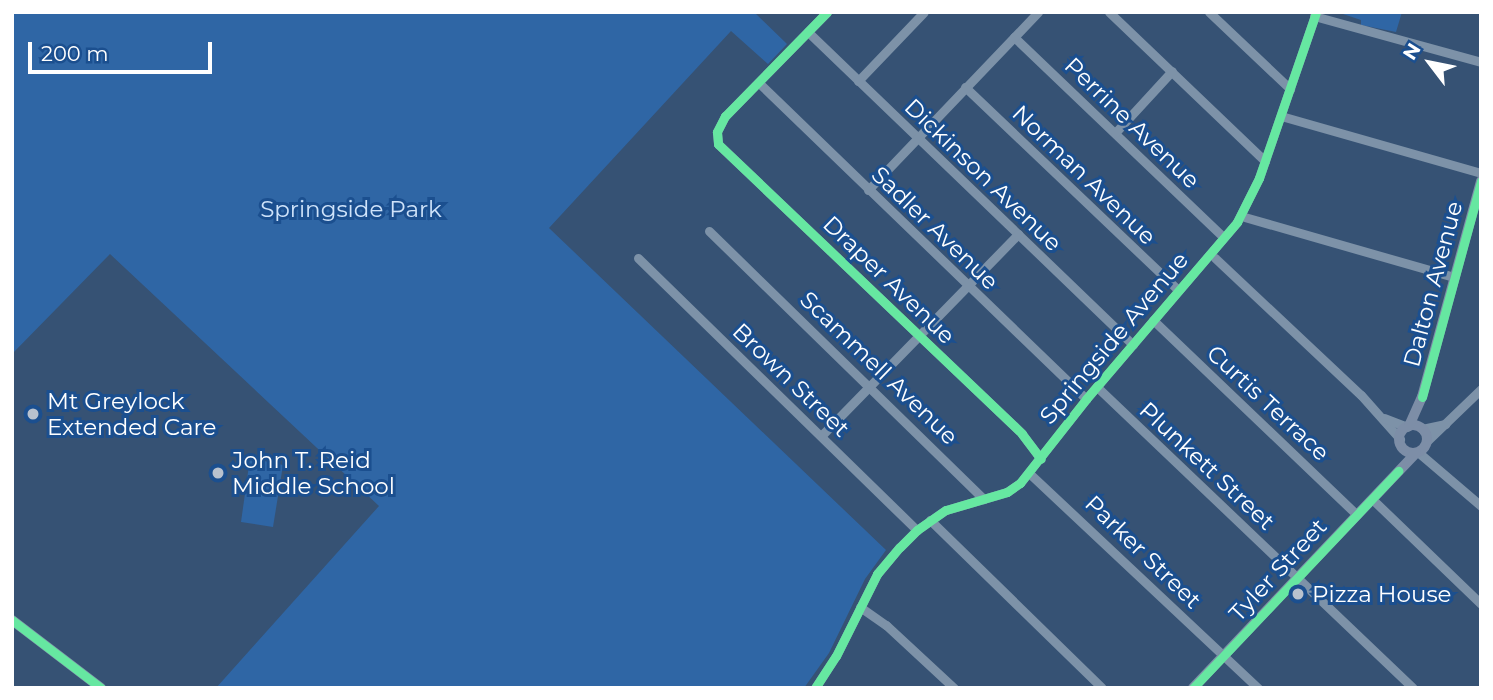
<!DOCTYPE html>
<style>
body{margin:0}
#map{position:relative;width:1493px;height:700px;overflow:hidden;background:#365274;font-family:Montserrat,sans-serif}
div>[style]{position:absolute}
[style*='--x']{left:calc(var(--x)*1px);top:calc(var(--y)*1px);width:calc(var(--w)*1px);rotate:calc(var(--a)*1deg)}
.green>*{inset:0;background:#2f66a5}
.minor>*{height:9px;margin:-4.5px;padding:0 4.5px;transform-origin:4.5px;border-radius:4.5px;background:#7d92a8}
.major>*{height:10px;margin:-5px;padding:0 5px;transform-origin:5px;border-radius:5px;background:#7d8ea7}
.major>.ring{margin:-5px;padding:0;box-sizing:content-box;background:none;border:10px solid #7d8ea7;border-radius:50%}
.cycleway>*{height:9px;margin:-4.5px;padding:0 4.5px;transform-origin:4.5px;border-radius:4.5px;background:#66e7a1}
.dots>*{width:19px;height:19px;translate:-50% -50%;box-sizing:border-box;border:4px solid #1b4f8f;border-radius:50%}
span{translate:-50% -50%;white-space:nowrap;text-align:center;line-height:1.15;-webkit-text-stroke:6px #1b4f8f;paint-order:stroke}
.street-label{font-size:23px;color:#fff}
.park-label{font-size:23px;color:#cfe3fa}
.poi-label{font-size:23px;color:#fff}
.left{translate:0 -50%;text-align:left}
.frame{position:absolute;inset:0;border:14px solid #fff;pointer-events:none}
.north{position:absolute;left:1395px;top:28px;width:70px;height:70px;-webkit-text-stroke:5px #1b4f8f;paint-order:stroke;rotate:302deg;font-size:19px;font-weight:700;line-height:28px;text-align:center;color:#fff}
.north::after{content:'';display:block;margin:auto;width:24px;height:32px;background:#fff;clip-path:polygon(50% 0,100% 100%,50% 72%,0 100%)}
.scale{position:absolute;left:28px;top:42px;width:184px;height:32px;box-sizing:border-box;border:4px solid #fff;border-top:0;padding-left:9px;font-size:21px;line-height:24px;white-space:nowrap;color:#fff;-webkit-text-stroke:5px #1b4f8f;paint-order:stroke}
</style>
<div id="map">
<div class="green">
<div style="clip-path:polygon(12px 12px,754px 12px,787px 44px,768px 64px,731px 31px,549px 228px,886px 550px,865px 579px,829px 653px,804px 688px,216px 688px,379px 506px,110px 254px,12px 354px)"></div>
<div style="clip-path:polygon(1337px 12px,1402px 12px,1396px 32px,1361px 25px,1361px 20px)"></div>
<div style="clip-path:polygon(250px 458px,283px 465px,273px 527px,241px 522px)"></div>
</div>
<div class="minor">
<div style="--x:827;--y:12;--w:146;--a:134.4"></div>
<div style="--x:725;--y:116;--w:18;--a:117"></div>
<div style="--x:717;--y:132;--w:12;--a:85"></div>
<div style="--x:718;--y:144;--w:420;--a:43.6"></div>
<div style="--x:1022;--y:434;--w:31;--a:53"></div>
<div style="--x:1109;--y:12;--w:216;--a:43.7"></div>
<div style="--x:1209;--y:12;--w:112;--a:43.5"></div>
<div style="--x:1314;--y:16;--w:173;--a:15.4"></div>
<div style="--x:808;--y:32;--w:451;--a:43.9"></div>
<div style="--x:1014;--y:37;--w:289;--a:43.7"></div>
<div style="--x:858;--y:81;--w:95;--a:-46.3"></div>
<div style="--x:759;--y:83;--w:455;--a:44"></div>
<div style="--x:965;--y:87;--w:294;--a:43.6"></div>
<div style="--x:1281;--y:116;--w:208;--a:15.9"></div>
<div style="--x:1115;--y:133;--w:84;--a:-47.4"></div>
<div style="--x:868;--y:190;--w:246;--a:-46.3"></div>
<div style="--x:1241;--y:216;--w:222;--a:16"></div>
<div style="--x:709;--y:231;--w:384;--a:44.3"></div>
<div style="--x:638;--y:258;--w:390;--a:44.3"></div>
<div style="--x:1215;--y:258;--w:200;--a:43.2"></div>
<div style="--x:1361;--y:395;--w:59;--a:48.4"></div>
<div style="--x:1153;--y:320;--w:282;--a:43.7"></div>
<div style="--x:1097;--y:387;--w:436;--a:43.6"></div>
<div style="--x:1384;--y:418;--w:25;--a:21"></div>
<div style="--x:1422;--y:429;--w:24;--a:-12"></div>
<div style="--x:822;--y:435;--w:281;--a:-45.7"></div>
<div style="--x:1427;--y:441;--w:75;--a:-43.9"></div>
<div style="--x:1419;--y:453;--w:82;--a:40.5"></div>
<div style="--x:1030;--y:474;--w:313;--a:43.2"></div>
<div style="--x:1372;--y:499;--w:151;--a:43.9"></div>
<div style="--x:930;--y:520;--w:240;--a:44.3"></div>
<div style="--x:860;--y:607;--w:32;--a:35"></div>
<div style="--x:886;--y:625;--w:93;--a:42.8"></div>
<div style="--x:815;--y:688;--w:38;--a:-57"></div>
<div style="--x:836;--y:656;--w:92;--a:-63.4"></div>
<div style="--x:877;--y:574;--w:35;--a:-50"></div>
<div style="--x:900;--y:547;--w:24;--a:-45"></div>
<div style="--x:917;--y:530;--w:35;--a:-35"></div>
<div style="--x:946;--y:510;--w:64;--a:-16.4"></div>
<div style="--x:1007;--y:492;--w:16;--a:-35"></div>
<div style="--x:1020;--y:483;--w:107;--a:-51.8"></div>
<div style="--x:1086;--y:399;--w:233;--a:-49.5"></div>
<div style="--x:1237;--y:222;--w:49;--a:-63.4"></div>
<div style="--x:1259;--y:178;--w:176;--a:-71"></div>
</div>
<div class="major">
<div class="ring" style="left:1399px;top:425px;width:18px;height:18px"></div>
<div style="--x:1409;--y:426;--w:32;--a:-66"></div>
<div style="--x:1422;--y:397;--w:224;--a:-74.7"></div>
<div style="--x:12;--y:620;--w:112;--a:37.4"></div>
<div style="--x:1193;--y:688;--w:324;--a:-46.5"></div>
</div>
<div class="cycleway">
<div style="--x:827;--y:12;--w:146;--a:134.4"></div>
<div style="--x:725;--y:116;--w:18;--a:117"></div>
<div style="--x:717;--y:132;--w:12;--a:85"></div>
<div style="--x:718;--y:144;--w:420;--a:43.6"></div>
<div style="--x:1022;--y:434;--w:31;--a:53"></div>
<div style="--x:1422;--y:397;--w:224;--a:-74.7"></div>
<div style="--x:12;--y:620;--w:112;--a:37.4"></div>
<div style="--x:815;--y:688;--w:38;--a:-57"></div>
<div style="--x:836;--y:656;--w:92;--a:-63.4"></div>
<div style="--x:877;--y:574;--w:35;--a:-50"></div>
<div style="--x:900;--y:547;--w:24;--a:-45"></div>
<div style="--x:917;--y:530;--w:35;--a:-35"></div>
<div style="--x:946;--y:510;--w:64;--a:-16.4"></div>
<div style="--x:1007;--y:492;--w:16;--a:-35"></div>
<div style="--x:1020;--y:483;--w:107;--a:-51.8"></div>
<div style="--x:1086;--y:399;--w:233;--a:-49.5"></div>
<div style="--x:1237;--y:222;--w:49;--a:-63.4"></div>
<div style="--x:1259;--y:178;--w:176;--a:-71"></div>
<div style="--x:1193;--y:688;--w:299;--a:-46.6"></div>
</div>
<div class="dots">
<div style="left:33px;top:414px;background:#b9c2ce"></div>
<div style="left:218px;top:473px;background:#b9c2ce"></div>
<div style="left:1298px;top:594px;background:#b9c2ce"></div>
</div>
<div class="street-label">
<span style="left:1132px;top:123px;rotate:44deg">Perrine Avenue</span>
<span style="left:983px;top:175px;rotate:44deg">Dickinson Avenue</span>
<span style="left:1084px;top:175px;rotate:44deg">Norman Avenue</span>
<span style="left:935px;top:228px;rotate:44deg">Sadler Avenue</span>
<span style="left:889px;top:280px;rotate:44deg">Draper Avenue</span>
<span style="left:1433px;top:284px;rotate:-75deg">Dalton Avenue</span>
<span style="left:1114px;top:338px;rotate:-50deg">Springside Avenue</span>
<span style="left:879px;top:368px;rotate:44deg">Scammell Avenue</span>
<span style="left:791px;top:380px;rotate:44deg">Brown Street</span>
<span style="left:1268px;top:403px;rotate:43deg">Curtis Terrace</span>
<span style="left:1207px;top:466px;rotate:43deg">Plunkett Street</span>
<span style="left:1143px;top:552px;rotate:44deg">Parker Street</span>
<span style="left:1278px;top:570px;rotate:-47deg">Tyler Street</span>
</div>
<div class="park-label">
<span style="left:351px;top:209px">Springside Park</span>
</div>
<div class="poi-label">
<span class="left" style="left:47px;top:414px">Mt Greylock<br>Extended Care</span>
<span class="left" style="left:232px;top:473px">John T. Reid<br>Middle School</span>
<span class="left" style="left:1312px;top:594px">Pizza House</span>
</div>
<div class="frame"></div>
<div class="north">N</div>
<div class="scale">200 m</div>
</div>
